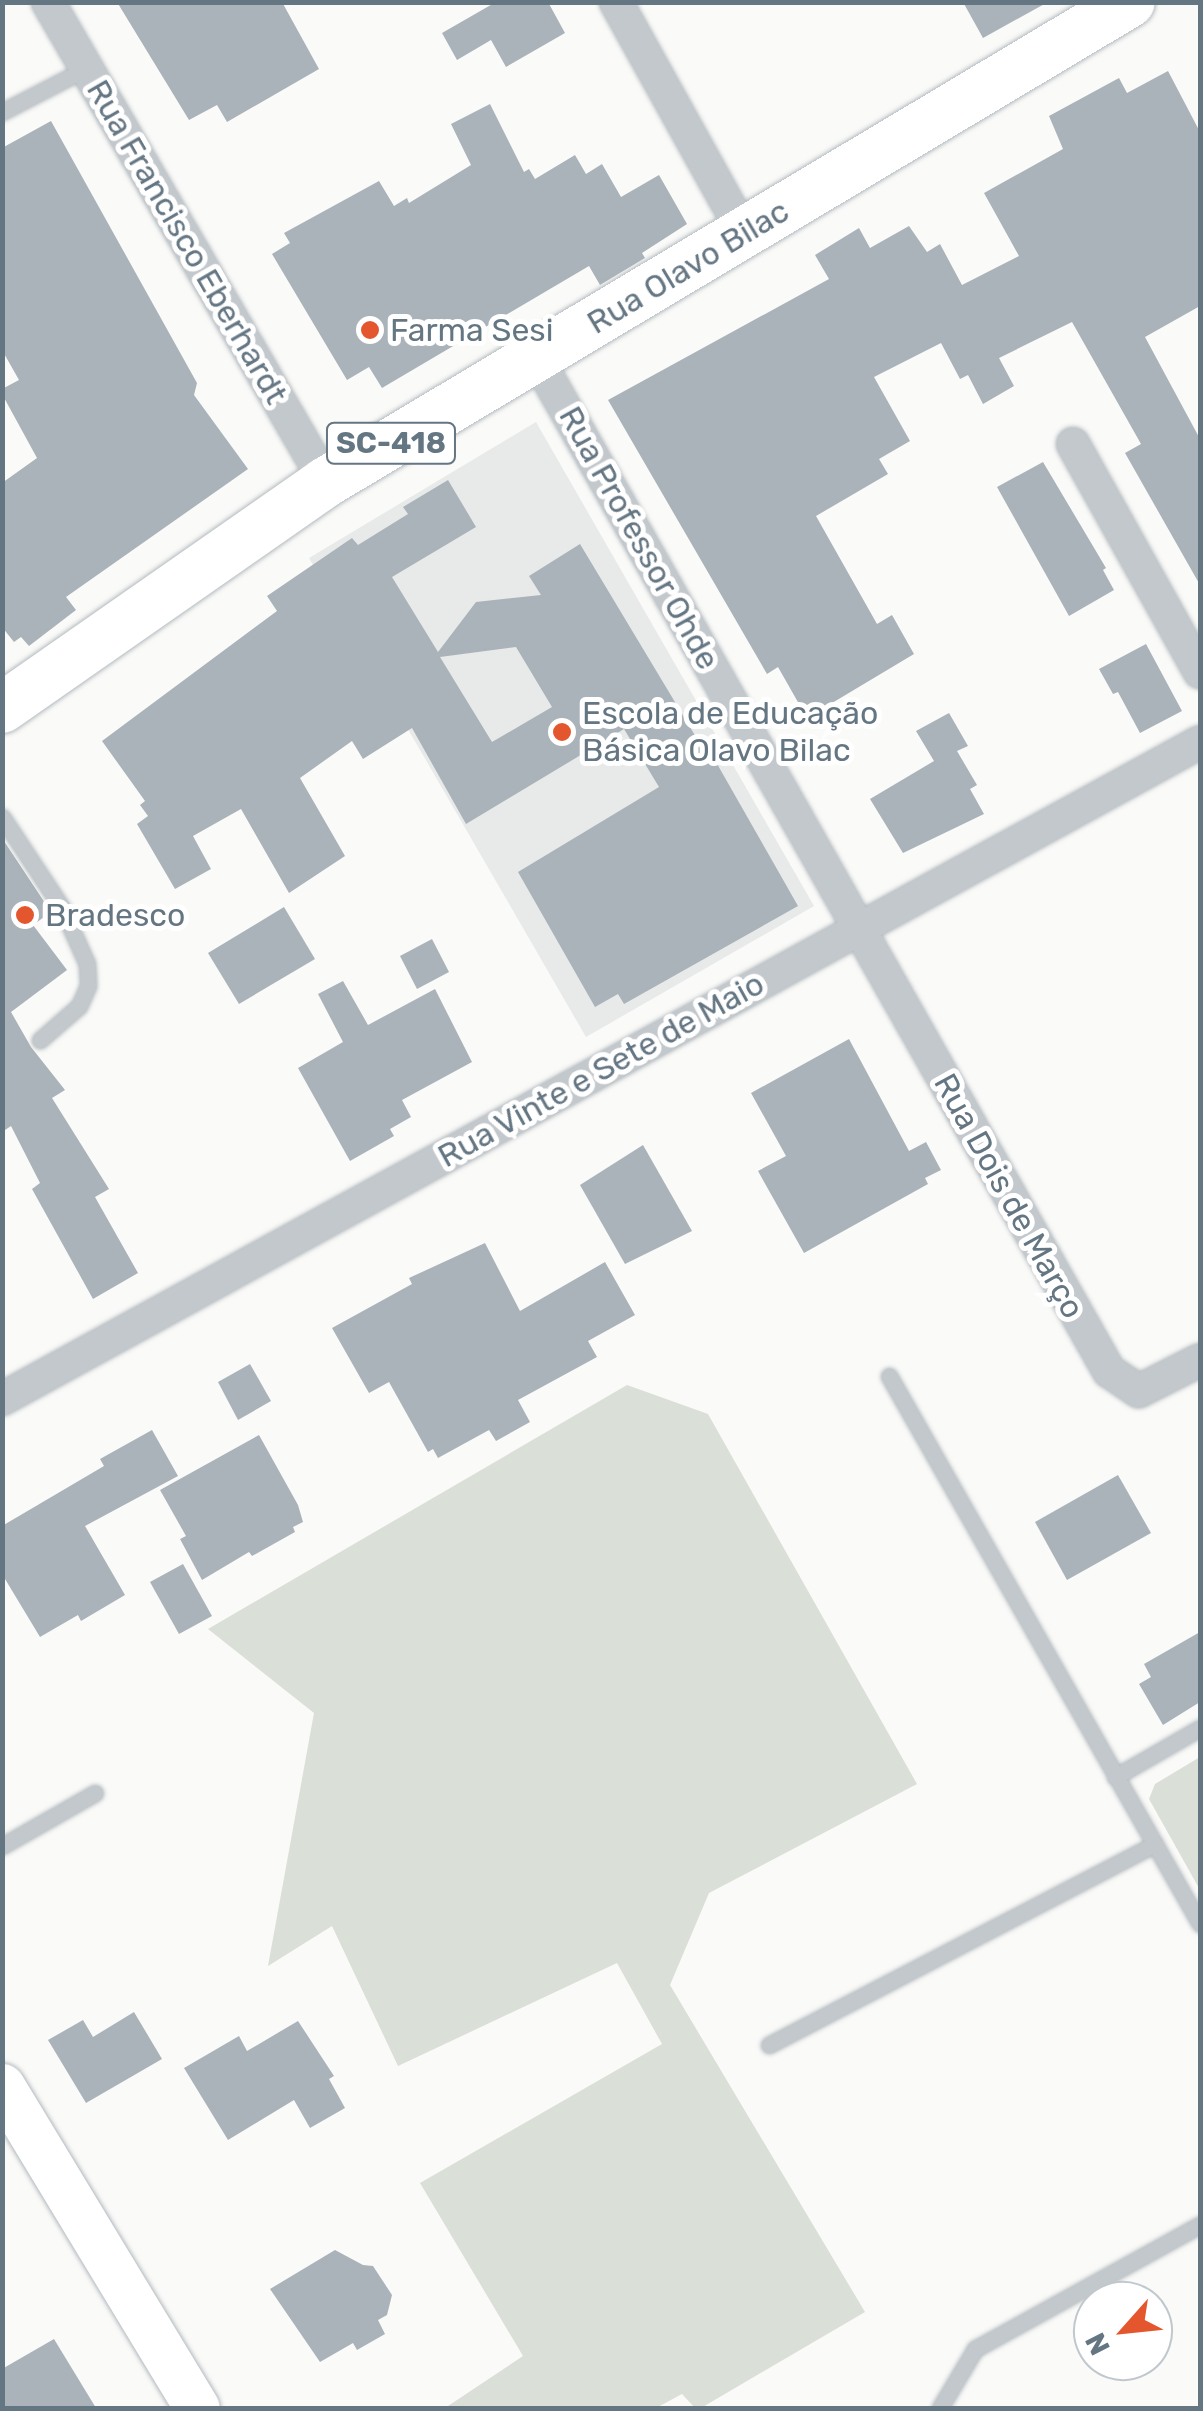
<!DOCTYPE html>
<meta charset="utf-8">
<style>
body{margin:0}
#map{position:relative;width:1203px;height:2411px;overflow:hidden;background:#fafaf8;font-family:Rubik,sans-serif}
div>[style]{position:absolute}
[style*='--x']{left:calc(var(--x)*1px);top:calc(var(--y)*1px);width:calc(var(--w)*1px);rotate:calc(var(--a)*1deg)}
.built>*{inset:0;background:#e8e9e9}
.green>*{inset:0;background:#dadfd7}
.building>*{inset:0;background:#aab3b9}
.roads{filter:drop-shadow(0 0 2px #b3babf) drop-shadow(0 0 2px #b3babf)}
.lane>*{height:15px;margin:-7.5px;padding:0 7.5px;transform-origin:7.5px;border-radius:7.5px;background:#c3c8cc}
.street>*{height:32px;margin:-16px;padding:0 16px;transform-origin:16px;border-radius:16px;background:#c3c8cc}
.secondary>*{height:45px;margin:-22.5px;padding:0 22.5px;transform-origin:22.5px;border-radius:22.5px;background:#fff}
.primary>*{height:50px;margin:-25px;padding:0 25px;transform-origin:25px;border-radius:25px;background:#fff}
.dots>*{width:28px;height:28px;translate:-50% -50%;box-sizing:border-box;border:5px solid #fff;border-radius:50%}
span{translate:-50% -50%;white-space:nowrap;text-align:center;line-height:1.15;-webkit-text-stroke:10px #fff;paint-order:stroke}
.shield-label span{padding:2px 8px;background:#fff;border:2px solid;border-radius:8px;-webkit-text-stroke-width:0}
.shield-label{font-size:30px;color:#657683;font-weight:700}
.street-label{font-size:32px;color:#657683}
.poi-label{font-size:32px;color:#657683}
.left{translate:0 -50%;text-align:left}
.frame{position:absolute;inset:0;border:5px solid #657683;pointer-events:none}
.north{position:absolute;left:1073px;top:2281px;width:100px;height:100px;box-sizing:border-box;background:#fff;border:2px solid #c1c8cd;border-radius:50%;rotate:243deg;font-size:28px;font-weight:700;line-height:40px;text-align:center;color:#657683}
.north::after{content:'';display:block;margin:auto;width:35px;height:45px;background:#e4572e;clip-path:polygon(50% 0,100% 100%,50% 72%,0 100%)}
</style>
<div id="map">
<div class="built">
<div style="clip-path:polygon(536px 422px,814px 906px,586px 1037px,309px 558px)"></div>
</div>
<div class="green">
<div style="clip-path:polygon(627px 1385px,708px 1414px,917px 1784px,709px 1893px,670px 1985px,865px 2312px,701px 2408px,695px 2408px,682px 2394px,656px 2408px,445px 2408px,523px 2356px,420px 2183px,662px 2044px,617px 1963px,398px 2066px,332px 1926px,268px 1966px,314px 1713px,208px 1629px)"></div>
<div style="clip-path:polygon(1200px 1757px,1200px 1890px,1149px 1799px,1155px 1784px)"></div>
</div>
<div class="building">
<div style="clip-path:polygon(117px 2px,282px 2px,319px 69px,227px 122px,217px 105px,189px 120px)"></div>
<div style="clip-path:polygon(496px 2px,548px 2px,565px 33px,506px 67px,491px 40px,457px 60px,442px 33px)"></div>
<div style="clip-path:polygon(963px 2px,1048px 2px,983px 38px)"></div>
<div style="clip-path:polygon(1168px 71px,1200px 132px,1200px 306px,1145px 337px,1200px 439px,1200px 585px,1125px 453px,1141px 444px,1072px 322px,999px 358px,1014px 386px,983px 404px,968px 375px,960px 379px,941px 343px,874px 377px,910px 441px,879px 459px,888px 474px,816px 516px,877px 624px,892px 615px,914px 654px,807px 718px,778px 667px,767px 674px,608px 400px,829px 279px,815px 255px,859px 228px,870px 248px,909px 226px,927px 252px,940px 244px,962px 285px,1019px 256px,984px 193px,1063px 149px,1049px 116px,1119px 78px,1127px 93px)"></div>
<div style="clip-path:polygon(490px 104px,524px 172px,529px 169px,535px 179px,575px 155px,586px 174px,602px 164px,621px 197px,659px 175px,687px 224px,642px 253px,645px 258px,600px 285px,589px 266px,382px 388px,369px 367px,347px 380px,272px 254px,290px 243px,284px 233px,379px 181px,394px 206px,407px 198px,409px 203px,471px 165px,451px 124px)"></div>
<div style="clip-path:polygon(51px 121px,197px 383px,194px 395px,248px 469px,66px 597px,76px 610px,29px 646px,21px 637px,14px 642px,2px 627px,2px 483px,37px 458px,2px 394px,2px 389px,19px 380px,2px 350px,2px 148px)"></div>
<div style="clip-path:polygon(1043px 462px,1106px 568px,1103px 570px,1114px 590px,1069px 616px,997px 487px)"></div>
<div style="clip-path:polygon(evenodd,448px 480px,476px 527px,392px 577px,438px 652px,476px 602px,541px 595px,529px 576px,580px 544px,708px 757px,712px 755px,798px 906px,624px 1004px,618px 994px,595px 1007px,518px 872px,659px 787px,624px 729px,466px 824px,412px 728px,363px 759px,352px 741px,300px 778px,345px 856px,289px 893px,241px 809px,193px 836px,211px 869px,175px 889px,137px 824px,148px 816px,140px 805px,145px 801px,102px 741px,277px 611px,267px 596px,352px 538px,358px 545px,408px 514px,403px 507px,448px 480px,516px 647px,552px 707px,492px 742px,440px 657px,516px 647px)"></div>
<div style="clip-path:polygon(1146px 644px,1182px 711px,1140px 733px,1118px 692px,1113px 694px,1099px 669px)"></div>
<div style="clip-path:polygon(949px 713px,968px 746px,957px 751px,977px 785px,970px 789px,984px 814px,903px 853px,870px 799px,934px 761px,916px 731px)"></div>
<div style="clip-path:polygon(2px 838px,51px 912px,33px 925px,67px 970px,11px 1012px,31px 1047px,65px 1090px,52px 1098px,109px 1189px,95px 1197px,138px 1273px,93px 1299px,32px 1189px,40px 1183px,11px 1126px,2px 1132px)"></div>
<div style="clip-path:polygon(284px 907px,315px 959px,239px 1004px,208px 953px)"></div>
<div style="clip-path:polygon(432px 939px,449px 972px,417px 989px,400px 956px)"></div>
<div style="clip-path:polygon(343px 981px,368px 1025px,435px 989px,472px 1062px,402px 1100px,411px 1117px,390px 1129px,394px 1136px,350px 1161px,298px 1068px,343px 1042px,318px 994px)"></div>
<div style="clip-path:polygon(849px 1039px,909px 1151px,926px 1142px,941px 1170px,925px 1178px,928px 1184px,804px 1253px,758px 1171px,786px 1156px,751px 1093px)"></div>
<div style="clip-path:polygon(643px 1145px,692px 1231px,625px 1264px,580px 1185px)"></div>
<div style="clip-path:polygon(485px 1243px,520px 1311px,605px 1262px,635px 1315px,588px 1341px,597px 1357px,518px 1400px,530px 1422px,496px 1441px,489px 1430px,438px 1458px,433px 1449px,428px 1452px,389px 1382px,369px 1393px,332px 1328px,412px 1284px,409px 1278px)"></div>
<div style="clip-path:polygon(250px 1364px,271px 1401px,238px 1420px,218px 1382px)"></div>
<div style="clip-path:polygon(152px 1430px,178px 1476px,85px 1526px,125px 1595px,81px 1621px,78px 1615px,40px 1637px,2px 1574px,2px 1526px,104px 1466px,100px 1459px)"></div>
<div style="clip-path:polygon(259px 1435px,298px 1505px,303px 1522px,293px 1527px,295px 1532px,252px 1556px,249px 1552px,202px 1580px,180px 1539px,186px 1536px,160px 1490px)"></div>
<div style="clip-path:polygon(1118px 1475px,1151px 1533px,1067px 1580px,1035px 1522px)"></div>
<div style="clip-path:polygon(183px 1564px,212px 1616px,179px 1634px,150px 1582px)"></div>
<div style="clip-path:polygon(1200px 1632px,1200px 1702px,1163px 1725px,1139px 1684px,1151px 1677px,1144px 1664px)"></div>
<div style="clip-path:polygon(134px 2012px,162px 2059px,86px 2103px,48px 2040px,83px 2020px,93px 2037px)"></div>
<div style="clip-path:polygon(298px 2021px,334px 2076px,329px 2079px,345px 2108px,310px 2128px,294px 2100px,228px 2140px,184px 2068px,239px 2036px,247px 2051px)"></div>
<div style="clip-path:polygon(335px 2250px,363px 2265px,373px 2266px,392px 2295px,387px 2315px,378px 2320px,385px 2334px,357px 2350px,353px 2343px,320px 2362px,270px 2289px)"></div>
<div style="clip-path:polygon(54px 2339px,96px 2408px,2px 2408px,2px 2369px)"></div>
</div>
<div class="roads">
<div class="lane">
<div style="--x:2;--y:112;--w:96;--a:-27.4"></div>
<div style="--x:2;--y:817;--w:109;--a:56.6"></div>
<div style="--x:62;--y:908;--w:61;--a:65.9"></div>
<div style="--x:87;--y:964;--w:22;--a:87"></div>
<div style="--x:88;--y:986;--w:22;--a:114"></div>
<div style="--x:79;--y:1006;--w:52;--a:138.9"></div>
<div style="--x:889;--y:1376;--w:630;--a:60.42"></div>
<div style="--x:1115;--y:1777;--w:98;--a:-30"></div>
<div style="--x:2;--y:1846;--w:107;--a:-29.7"></div>
<div style="--x:769;--y:2045;--w:435;--a:-27.5"></div>
<div style="--x:940;--y:2408;--w:69;--a:-59.3"></div>
<div style="--x:975;--y:2349;--w:257;--a:-28.9"></div>
</div>
<div class="street">
<div style="--x:48;--y:2;--w:555;--a:59.92"></div>
<div style="--x:616;--y:2;--w:264;--a:61"></div>
<div style="--x:536;--y:357;--w:1165;--a:60.53"></div>
<div style="--x:1109;--y:1371;--w:36;--a:34"></div>
<div style="--x:1139;--y:1391;--w:68;--a:-26.9"></div>
<div style="--x:1073;--y:444;--w:261;--a:60.9"></div>
<div style="--x:2;--y:1399;--w:1366;--a:-28.74"></div>
</div>
<div class="secondary">
<div style="--x:2;--y:2086;--w:376;--a:58.8"></div>
</div>
<div class="primary">
<div style="--x:2;--y:708;--w:395;--a:-34.9"></div>
<div style="--x:326;--y:482;--w:936;--a:-30.84"></div>
</div>
</div>
<div class="dots">
<div style="left:370px;top:330px;background:#e4572e"></div>
<div style="left:562px;top:732px;background:#e4572e"></div>
<div style="left:25px;top:915px;background:#e4572e"></div>
</div>
<div class="shield-label">
<span style="left:391px;top:443px">SC-418</span>
</div>
<div class="street-label">
<span style="left:187px;top:242px;rotate:60deg">Rua Francisco Eberhardt</span>
<span style="left:688px;top:267px;rotate:-31deg">Rua Olavo Bilac</span>
<span style="left:639px;top:538px;rotate:61deg">Rua Professor Ohde</span>
<span style="left:601px;top:1070px;rotate:-29deg">Rua Vinte e Sete de Maio</span>
<span style="left:1009px;top:1196px;rotate:61deg">Rua Dois de Março</span>
</div>
<div class="poi-label">
<span class="left" style="left:390px;top:330px">Farma Sesi</span>
<span class="left" style="left:582px;top:732px">Escola de Educação<br>Básica Olavo Bilac</span>
<span class="left" style="left:45px;top:915px">Bradesco</span>
</div>
<div class="frame"></div>
<div class="north">N</div>
</div>
